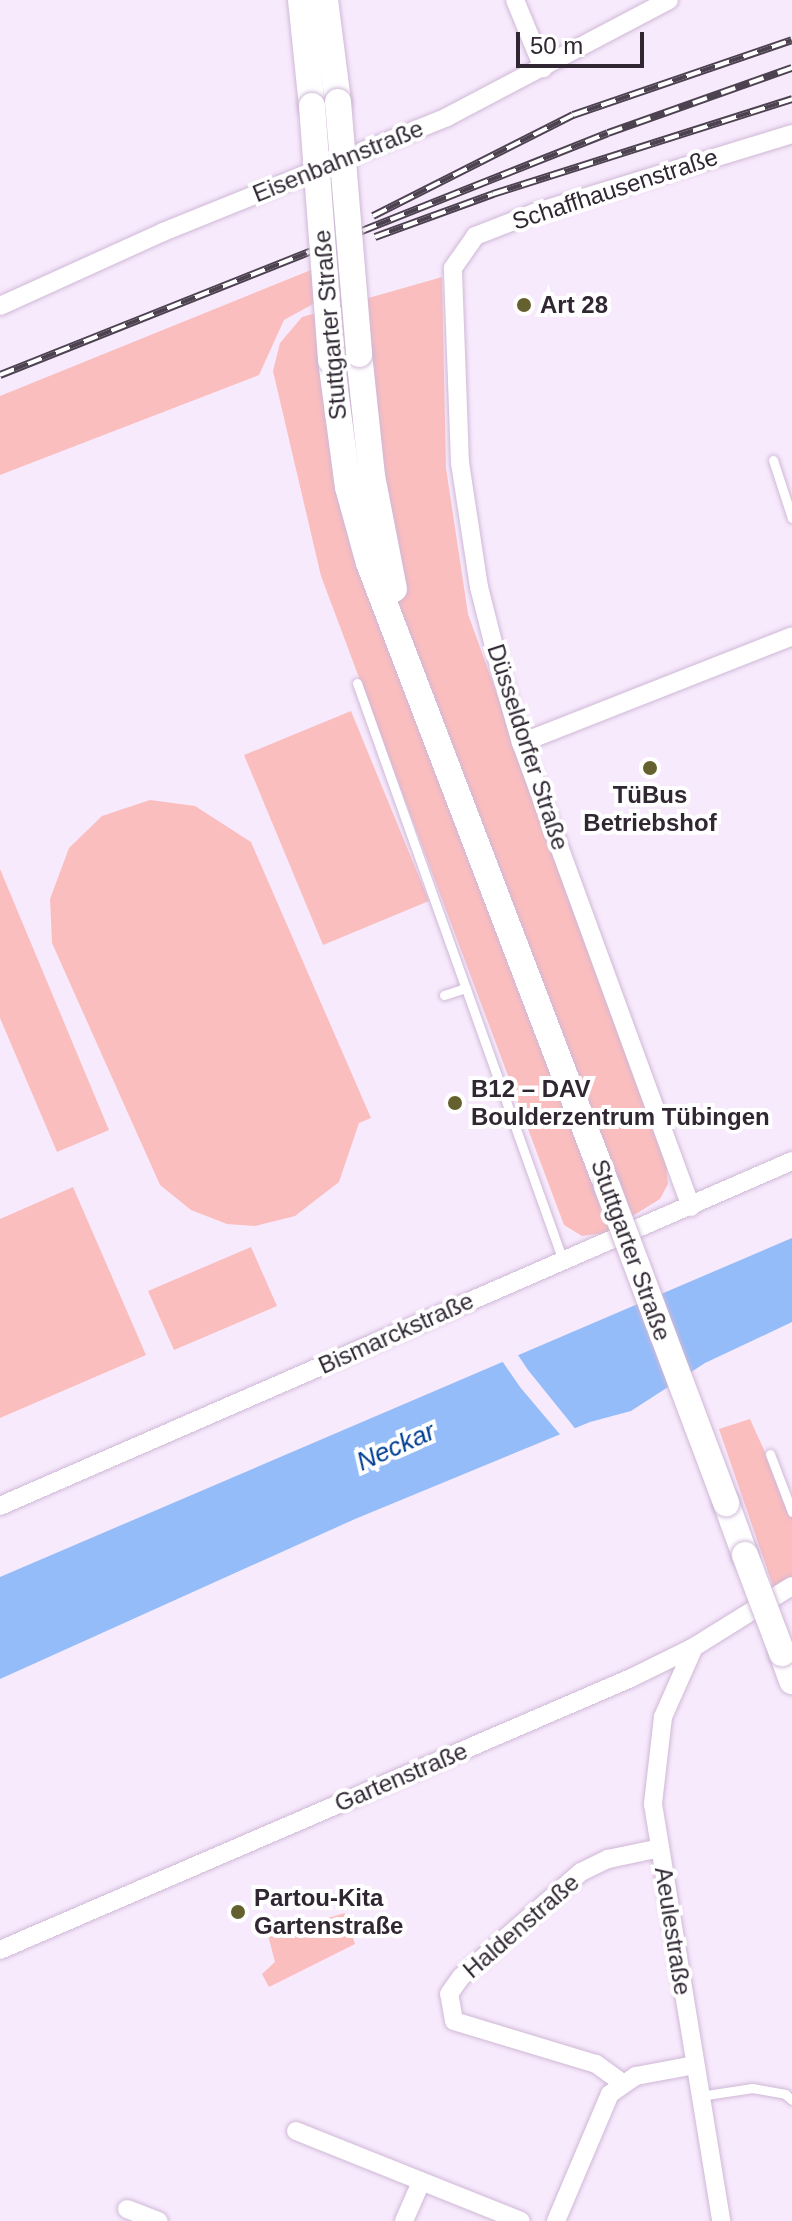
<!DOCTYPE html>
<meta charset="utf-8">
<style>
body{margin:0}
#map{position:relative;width:792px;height:2221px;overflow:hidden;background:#f8eafd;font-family:Helvetica,sans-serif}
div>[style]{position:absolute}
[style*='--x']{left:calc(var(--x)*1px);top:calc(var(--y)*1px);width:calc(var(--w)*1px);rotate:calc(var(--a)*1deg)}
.green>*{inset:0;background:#fabebf}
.water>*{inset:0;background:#94bcf9}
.pier>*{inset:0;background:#f8eafd}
.roads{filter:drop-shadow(0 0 2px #cfb8d6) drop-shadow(0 0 2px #cfb8d6)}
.service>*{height:9px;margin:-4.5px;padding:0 4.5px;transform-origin:4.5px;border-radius:4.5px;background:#fff}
.minor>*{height:18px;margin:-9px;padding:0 9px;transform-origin:9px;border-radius:9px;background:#fff}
.secondary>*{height:26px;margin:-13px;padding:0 13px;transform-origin:13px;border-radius:13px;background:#fff}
.rail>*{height:8px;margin-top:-4px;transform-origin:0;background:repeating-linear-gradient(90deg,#fff 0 15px,#4d4350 0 30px);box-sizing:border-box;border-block:2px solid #4d4350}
.bridges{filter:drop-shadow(0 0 2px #cfb8d6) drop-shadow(0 0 2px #cfb8d6)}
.secondary-bridge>*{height:26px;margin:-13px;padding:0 13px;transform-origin:13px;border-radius:13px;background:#fff}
.dots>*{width:22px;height:22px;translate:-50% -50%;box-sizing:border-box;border:4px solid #fff;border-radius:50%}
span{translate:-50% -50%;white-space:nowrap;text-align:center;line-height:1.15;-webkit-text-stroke:8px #fff;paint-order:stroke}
.street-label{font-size:24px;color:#302733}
.poi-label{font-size:24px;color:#302733;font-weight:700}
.left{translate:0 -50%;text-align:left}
.water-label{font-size:26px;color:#003d93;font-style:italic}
.scale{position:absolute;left:516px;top:32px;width:128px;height:36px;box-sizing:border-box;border:4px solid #302733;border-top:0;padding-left:10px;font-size:24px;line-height:28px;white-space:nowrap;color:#302733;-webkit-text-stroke:6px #fff;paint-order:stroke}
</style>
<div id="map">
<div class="green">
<div style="clip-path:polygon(311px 270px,315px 303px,284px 320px,259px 375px,0 475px,0 396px)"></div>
<div style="clip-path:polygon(442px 277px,446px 468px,468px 614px,666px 1163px,668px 1184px,660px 1199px,605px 1233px,582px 1236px,564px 1225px,321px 576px,273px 371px,280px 343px,302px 317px)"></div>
<div style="clip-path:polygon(351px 711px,429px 901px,323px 945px,244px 755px)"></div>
<div style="clip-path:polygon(150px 800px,195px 806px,251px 842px,371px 1118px,359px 1123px,339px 1182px,295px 1216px,255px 1226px,227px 1224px,191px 1210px,160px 1185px,52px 943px,50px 899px,69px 848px,102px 816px)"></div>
<div style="clip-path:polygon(0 869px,109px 1130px,57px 1152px,0 1018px)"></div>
<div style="clip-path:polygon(73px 1187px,146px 1355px,0 1418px,0 1219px)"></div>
<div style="clip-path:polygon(251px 1247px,277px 1306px,174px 1350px,148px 1291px)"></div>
<div style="clip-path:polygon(750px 1419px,792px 1512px,792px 1586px,776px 1595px,719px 1429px)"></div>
<div style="clip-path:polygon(345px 1913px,355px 1944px,269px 1987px,262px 1974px,275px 1962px,268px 1935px)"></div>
</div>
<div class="water">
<div style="clip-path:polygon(792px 1238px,792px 1322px,705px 1363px,631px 1411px,590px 1422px,355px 1519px,0 1679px,0 1577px)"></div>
</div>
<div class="pier">
<div style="clip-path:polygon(516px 1352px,528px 1370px,578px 1432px,563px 1438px,520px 1387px,500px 1358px)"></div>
</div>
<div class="roads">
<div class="service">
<div style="--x:773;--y:460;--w:61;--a:71.9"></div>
<div style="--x:357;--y:683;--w:614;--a:70.38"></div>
<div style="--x:444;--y:995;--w:23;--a:-18"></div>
<div style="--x:770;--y:1454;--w:62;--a:69.2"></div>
<div style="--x:700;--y:2096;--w:53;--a:-8.7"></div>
<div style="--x:752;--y:2088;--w:34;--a:10"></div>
<div style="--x:785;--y:2094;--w:9;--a:41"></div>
</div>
<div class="minor">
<div style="--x:515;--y:0;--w:74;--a:67.6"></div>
<div style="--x:0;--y:306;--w:179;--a:-24.4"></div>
<div style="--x:163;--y:232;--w:306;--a:-22"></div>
<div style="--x:447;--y:117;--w:251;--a:-27.8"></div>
<div style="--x:521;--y:743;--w:291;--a:-21.5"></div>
<div style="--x:691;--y:1207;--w:494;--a:-110.1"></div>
<div style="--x:521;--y:743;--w:76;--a:-106"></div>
<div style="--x:500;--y:670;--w:86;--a:-104.2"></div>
<div style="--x:479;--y:587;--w:125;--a:-98.7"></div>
<div style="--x:460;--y:463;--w:195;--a:-92.1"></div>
<div style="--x:453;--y:268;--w:39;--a:-55"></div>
<div style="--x:475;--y:236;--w:63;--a:-21.3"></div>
<div style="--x:534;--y:213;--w:270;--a:-17"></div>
<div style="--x:0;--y:1506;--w:864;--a:-23.54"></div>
<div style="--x:694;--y:1647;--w:77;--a:113.9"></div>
<div style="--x:663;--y:1717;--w:88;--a:96.6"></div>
<div style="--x:653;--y:1804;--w:423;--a:80.7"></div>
<div style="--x:0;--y:1950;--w:687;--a:-23.32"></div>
<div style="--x:631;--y:1678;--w:70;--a:-26.2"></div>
<div style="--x:694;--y:1647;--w:115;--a:-31.9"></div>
<div style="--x:621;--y:2082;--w:31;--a:-144"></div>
<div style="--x:596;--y:2064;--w:148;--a:-163.2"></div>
<div style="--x:454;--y:2021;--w:27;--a:-100"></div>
<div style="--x:449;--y:1994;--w:21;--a:-55"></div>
<div style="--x:461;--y:1977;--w:159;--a:-41.2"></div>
<div style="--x:581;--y:1872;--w:30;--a:-26"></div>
<div style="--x:608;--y:1859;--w:53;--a:-11.9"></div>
<div style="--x:296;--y:2131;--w:242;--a:21.8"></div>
<div style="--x:127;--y:2209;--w:34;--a:21"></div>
<div style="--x:404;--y:2221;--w:43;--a:-66.4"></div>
<div style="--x:556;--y:2221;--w:138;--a:-67"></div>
<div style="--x:610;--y:2094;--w:32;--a:-35"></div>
<div style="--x:636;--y:2076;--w:59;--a:-10.7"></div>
</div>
<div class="secondary">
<div style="--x:301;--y:0;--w:107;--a:84.1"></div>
<div style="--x:325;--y:0;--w:103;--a:82.7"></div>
<div style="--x:359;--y:354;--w:123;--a:83.9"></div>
<div style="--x:372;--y:476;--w:115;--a:79"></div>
<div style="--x:331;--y:360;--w:128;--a:82.4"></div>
<div style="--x:348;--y:487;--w:79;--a:74.6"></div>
<div style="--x:369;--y:563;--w:667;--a:69.09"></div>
<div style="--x:726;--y:1503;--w:55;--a:69.9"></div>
<div style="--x:782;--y:1653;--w:30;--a:70"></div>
</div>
</div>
<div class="rail">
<div style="--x:373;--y:216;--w:224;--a:-26.8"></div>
<div style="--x:573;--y:115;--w:231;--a:-18.9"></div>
<div style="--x:375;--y:237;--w:126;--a:-20"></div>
<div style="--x:493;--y:194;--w:314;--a:-17.6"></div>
<div style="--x:0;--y:375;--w:654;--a:-21.7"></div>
<div style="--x:608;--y:133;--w:195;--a:-19.5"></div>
</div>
<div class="bridges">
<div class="secondary-bridge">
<div style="--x:338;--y:102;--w:253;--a:85.2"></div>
<div style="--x:312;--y:106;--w:255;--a:85.7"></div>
<div style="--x:607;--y:1186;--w:339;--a:69.4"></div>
<div style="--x:745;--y:1555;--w:105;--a:69.3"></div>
</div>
</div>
<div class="dots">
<div style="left:524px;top:305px;background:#65612e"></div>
<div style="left:650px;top:768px;background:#65612e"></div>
<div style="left:455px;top:1103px;background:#65612e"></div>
<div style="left:238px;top:1912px;background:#65612e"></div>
</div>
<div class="street-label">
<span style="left:338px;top:161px;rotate:-22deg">Eisenbahnstraße</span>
<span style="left:615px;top:189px;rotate:-18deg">Schaffhausenstraße</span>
<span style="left:330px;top:325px;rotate:-95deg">Stuttgarter Straße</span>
<span style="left:528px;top:747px;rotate:72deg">Düsseldorfer Straße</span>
<span style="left:631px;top:1250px;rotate:70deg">Stuttgarter Straße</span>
<span style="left:396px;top:1333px;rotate:-24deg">Bismarckstraße</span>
<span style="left:401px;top:1777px;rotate:-23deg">Gartenstraße</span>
<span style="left:521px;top:1926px;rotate:-41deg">Haldenstraße</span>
<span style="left:673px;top:1931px;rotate:81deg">Aeulestraße</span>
</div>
<div class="poi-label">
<span class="left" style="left:540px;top:305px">Art 28</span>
<span style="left:650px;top:809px">TüBus<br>Betriebshof</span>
<span class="left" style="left:471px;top:1103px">B12 – DAV<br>Boulderzentrum Tübingen</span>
<span class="left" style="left:254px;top:1912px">Partou-Kita<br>Gartenstraße</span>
</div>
<div class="water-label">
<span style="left:396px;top:1447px;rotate:-24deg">Neckar</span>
</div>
<div class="scale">50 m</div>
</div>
